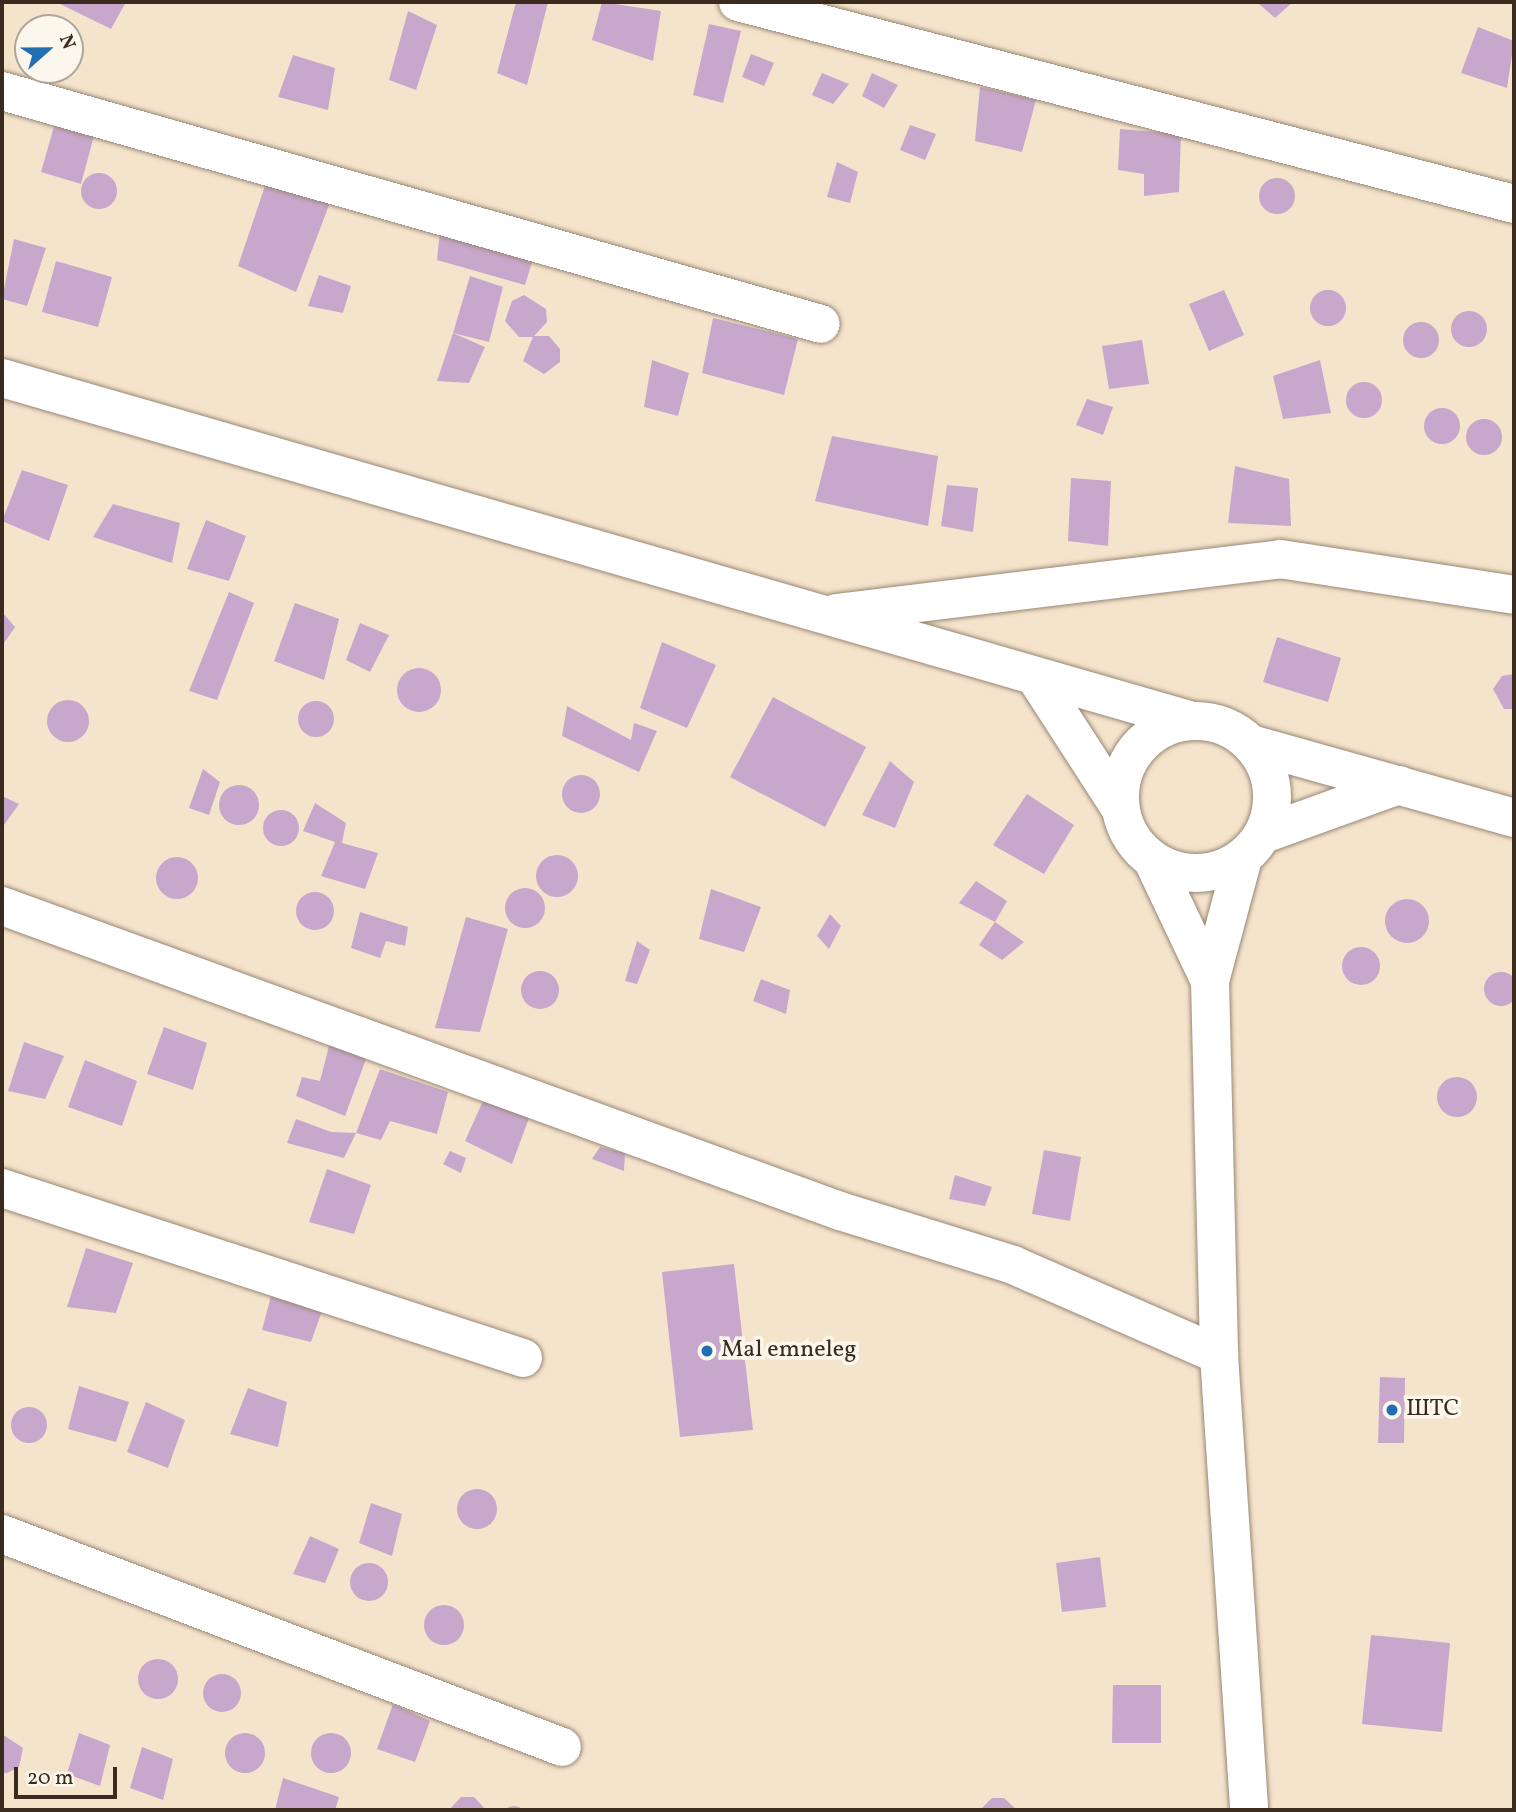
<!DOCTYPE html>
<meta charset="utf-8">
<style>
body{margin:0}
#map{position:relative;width:1516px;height:1812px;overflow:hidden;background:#f5e4cc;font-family:Vollkorn,serif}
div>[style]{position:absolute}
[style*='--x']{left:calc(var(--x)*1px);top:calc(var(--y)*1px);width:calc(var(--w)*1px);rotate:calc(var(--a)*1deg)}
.building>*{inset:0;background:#c8a7cc}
.round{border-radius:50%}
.roads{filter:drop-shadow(0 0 2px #988775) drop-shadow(0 0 2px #988775)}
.minor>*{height:38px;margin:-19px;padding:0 19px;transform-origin:19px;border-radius:19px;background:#fff}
.minor>.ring{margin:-19px;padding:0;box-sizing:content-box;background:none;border:38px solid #fff;border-radius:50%}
.dots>*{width:19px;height:19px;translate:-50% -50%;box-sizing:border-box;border:4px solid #fbf7ec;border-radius:50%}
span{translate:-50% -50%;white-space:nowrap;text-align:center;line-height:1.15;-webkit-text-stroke:7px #fbf7ec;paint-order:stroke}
.poi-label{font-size:24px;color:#3b2a1e}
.left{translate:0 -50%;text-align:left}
.frame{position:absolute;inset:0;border:4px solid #3b2a1e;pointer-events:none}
.north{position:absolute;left:14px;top:14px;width:70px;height:70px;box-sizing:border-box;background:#fbf7ec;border:2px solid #aea59a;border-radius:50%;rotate:69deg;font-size:19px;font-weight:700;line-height:28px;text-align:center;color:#3b2a1e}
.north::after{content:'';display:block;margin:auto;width:24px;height:32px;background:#1f6fb2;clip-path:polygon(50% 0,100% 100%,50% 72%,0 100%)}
.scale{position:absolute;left:14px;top:1767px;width:103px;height:32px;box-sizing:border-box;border:4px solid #3b2a1e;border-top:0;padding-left:9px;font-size:21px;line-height:24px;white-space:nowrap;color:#3b2a1e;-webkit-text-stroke:5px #fbf7ec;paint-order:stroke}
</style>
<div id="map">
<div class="building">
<div style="clip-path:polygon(56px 2px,126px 2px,111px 29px)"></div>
<div style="clip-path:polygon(516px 2px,548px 2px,527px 85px,497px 73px)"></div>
<div style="clip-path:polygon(602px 2px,661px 11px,653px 61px,592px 40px)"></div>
<div style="clip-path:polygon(1257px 2px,1293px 2px,1275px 18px)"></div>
<div style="clip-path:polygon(408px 11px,437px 25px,416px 90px,389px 80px)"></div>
<div style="clip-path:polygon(709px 24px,741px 31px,723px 103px,693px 95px)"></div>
<div style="clip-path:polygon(1478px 27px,1514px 41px,1507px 88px,1461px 73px)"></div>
<div style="clip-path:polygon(751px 54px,774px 63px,764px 86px,742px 77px)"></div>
<div style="clip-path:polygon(293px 55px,335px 68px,328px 110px,278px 97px)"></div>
<div style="clip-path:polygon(822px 73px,849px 84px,833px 104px,812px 95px)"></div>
<div style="clip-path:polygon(872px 73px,898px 85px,884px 108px,862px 96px)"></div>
<div style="clip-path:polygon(980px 87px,1036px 100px,1022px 152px,975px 141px)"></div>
<div style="clip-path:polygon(55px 123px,95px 132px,81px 184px,41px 172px)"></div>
<div style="clip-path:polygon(910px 125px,936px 134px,925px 160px,900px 150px)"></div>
<div style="clip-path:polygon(1120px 129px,1181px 134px,1179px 192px,1144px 196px,1144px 174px,1118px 170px)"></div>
<div style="clip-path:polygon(837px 162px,858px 172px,850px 203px,827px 197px)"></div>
<div class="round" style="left:81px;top:173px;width:36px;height:36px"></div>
<div class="round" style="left:1259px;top:178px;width:36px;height:36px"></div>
<div style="clip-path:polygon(267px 180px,331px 200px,296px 292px,238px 266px)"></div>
<div style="clip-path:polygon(440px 231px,533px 259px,525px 285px,437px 260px)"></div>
<div style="clip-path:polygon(14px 239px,46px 248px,27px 306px,2px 299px)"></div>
<div style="clip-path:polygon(56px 261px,112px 277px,98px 327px,42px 312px)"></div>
<div style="clip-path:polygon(319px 275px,351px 286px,343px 313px,308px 306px)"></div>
<div style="clip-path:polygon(470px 276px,503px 287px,489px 342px,453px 333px)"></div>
<div style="clip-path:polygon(1224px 290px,1244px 335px,1209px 351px,1189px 304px)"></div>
<div class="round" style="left:1310px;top:290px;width:36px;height:36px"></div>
<div style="clip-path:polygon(524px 295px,546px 309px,547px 322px,534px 336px,549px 336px,560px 349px,560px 362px,544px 374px,523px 361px,533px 337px,519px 337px,505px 321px,512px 301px)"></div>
<div class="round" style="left:1451px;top:311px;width:36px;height:36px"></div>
<div style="clip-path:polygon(713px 318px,798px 339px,784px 395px,702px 373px)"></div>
<div class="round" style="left:1403px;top:322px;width:36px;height:36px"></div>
<div style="clip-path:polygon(453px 333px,485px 347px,469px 383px,437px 381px)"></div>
<div style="clip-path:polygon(1142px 340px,1149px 384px,1109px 389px,1102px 346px)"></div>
<div style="clip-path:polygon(652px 360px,689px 373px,678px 416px,644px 407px)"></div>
<div style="clip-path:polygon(1320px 360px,1331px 413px,1283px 419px,1273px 376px)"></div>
<div class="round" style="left:1346px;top:382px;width:36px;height:36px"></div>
<div style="clip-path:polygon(1087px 399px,1113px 407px,1103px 435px,1076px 425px)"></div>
<div class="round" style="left:1424px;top:408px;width:36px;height:36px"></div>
<div class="round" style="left:1466px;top:419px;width:36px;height:36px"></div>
<div style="clip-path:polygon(832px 436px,938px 456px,928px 526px,815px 501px)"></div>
<div style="clip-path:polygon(1235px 466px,1289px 479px,1291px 526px,1228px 523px)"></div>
<div style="clip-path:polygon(22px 470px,68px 485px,49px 541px,2px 521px)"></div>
<div style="clip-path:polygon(1071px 478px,1111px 481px,1108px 546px,1068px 541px)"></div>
<div style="clip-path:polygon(947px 485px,978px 488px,973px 532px,941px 526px)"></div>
<div style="clip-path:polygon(113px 504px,180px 523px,172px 563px,93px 537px)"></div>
<div style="clip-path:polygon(206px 520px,246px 536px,229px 581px,187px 569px)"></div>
<div style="clip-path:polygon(229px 592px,254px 603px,217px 700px,189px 691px)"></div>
<div style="clip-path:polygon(295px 603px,339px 619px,324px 680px,274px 661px)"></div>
<div style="clip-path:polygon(2px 612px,15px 627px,2px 646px)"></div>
<div style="clip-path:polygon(360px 623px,389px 635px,370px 672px,346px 660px)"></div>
<div style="clip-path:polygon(1277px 637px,1341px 658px,1328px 702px,1263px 682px)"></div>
<div style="clip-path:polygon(662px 642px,716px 665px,687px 728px,640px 708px)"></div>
<div class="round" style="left:397px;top:668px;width:44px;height:44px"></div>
<div style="clip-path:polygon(1514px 674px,1514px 709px,1504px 709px,1493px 689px,1502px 676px)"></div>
<div style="clip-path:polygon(773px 697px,866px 747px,825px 827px,730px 777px)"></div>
<div class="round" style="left:47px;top:700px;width:42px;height:42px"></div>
<div class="round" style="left:298px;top:701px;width:36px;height:36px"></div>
<div style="clip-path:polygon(567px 706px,631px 740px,634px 723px,657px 731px,639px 772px,562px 736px)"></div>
<div style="clip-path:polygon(890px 761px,914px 782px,895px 828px,862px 815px)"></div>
<div style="clip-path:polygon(203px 769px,220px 782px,209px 815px,189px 808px)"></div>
<div class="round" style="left:562px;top:775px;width:38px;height:38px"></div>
<div class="round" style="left:219px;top:785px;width:40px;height:40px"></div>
<div style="clip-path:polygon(1027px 794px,1074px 825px,1044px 874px,993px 845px)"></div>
<div style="clip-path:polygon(2px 796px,19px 804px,4px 825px,2px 824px)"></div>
<div style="clip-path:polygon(315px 803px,346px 823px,342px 843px,378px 853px,365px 889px,321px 876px,335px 842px,303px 831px)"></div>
<div class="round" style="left:263px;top:810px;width:36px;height:36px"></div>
<div class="round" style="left:536px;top:855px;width:42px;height:42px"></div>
<div class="round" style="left:156px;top:857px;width:42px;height:42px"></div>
<div style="clip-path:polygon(976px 881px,1007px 901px,995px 922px,959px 903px)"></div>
<div class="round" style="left:505px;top:888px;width:40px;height:40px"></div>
<div style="clip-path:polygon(711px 889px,761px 907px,744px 952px,699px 939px)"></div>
<div class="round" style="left:296px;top:892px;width:38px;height:38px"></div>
<div class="round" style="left:1385px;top:899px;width:44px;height:44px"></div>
<div style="clip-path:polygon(360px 912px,408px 927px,405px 946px,386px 941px,380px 958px,351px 948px)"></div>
<div style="clip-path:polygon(830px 914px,841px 926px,829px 949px,817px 936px)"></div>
<div style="clip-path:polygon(466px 917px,508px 929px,480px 1032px,435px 1028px)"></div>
<div style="clip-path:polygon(995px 922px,1024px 942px,1002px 960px,979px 945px)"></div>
<div style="clip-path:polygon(637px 941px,650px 950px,637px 984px,625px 981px)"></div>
<div class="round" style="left:1342px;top:947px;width:38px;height:38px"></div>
<div class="round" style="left:521px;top:971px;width:38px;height:38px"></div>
<div class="round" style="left:1484px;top:972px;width:34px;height:34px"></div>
<div style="clip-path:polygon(761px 979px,790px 990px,786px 1014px,753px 1001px)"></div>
<div style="clip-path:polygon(164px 1027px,207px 1043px,193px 1090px,147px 1074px)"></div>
<div style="clip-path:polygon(331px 1038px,369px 1051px,345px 1116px,296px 1096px,302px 1077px,320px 1081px)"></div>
<div style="clip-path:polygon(24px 1042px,64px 1056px,45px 1099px,8px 1091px)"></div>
<div style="clip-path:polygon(85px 1060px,137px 1081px,122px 1126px,68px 1107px)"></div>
<div style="clip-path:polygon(380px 1069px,448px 1092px,437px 1134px,390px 1121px,381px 1140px,356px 1133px)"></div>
<div class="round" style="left:1437px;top:1077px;width:40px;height:40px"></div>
<div style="clip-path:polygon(483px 1101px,529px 1118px,512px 1164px,465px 1141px)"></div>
<div style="clip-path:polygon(296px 1119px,331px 1132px,356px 1133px,344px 1158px,287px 1143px)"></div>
<div style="clip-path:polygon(600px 1147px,625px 1153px,624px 1171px,592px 1159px)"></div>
<div style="clip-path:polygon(1044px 1150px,1081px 1157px,1070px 1221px,1032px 1214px)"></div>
<div style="clip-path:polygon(450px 1151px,466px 1158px,461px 1173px,443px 1164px)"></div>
<div style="clip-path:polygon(327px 1169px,371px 1185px,354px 1234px,309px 1222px)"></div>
<div style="clip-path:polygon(955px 1175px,992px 1187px,985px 1206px,949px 1199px)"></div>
<div style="clip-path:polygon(86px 1248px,133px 1263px,116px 1313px,67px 1307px)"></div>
<div style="clip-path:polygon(734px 1264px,753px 1430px,680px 1437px,662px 1272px)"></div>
<div style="clip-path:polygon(271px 1296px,322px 1311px,311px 1342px,262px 1330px)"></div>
<div style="clip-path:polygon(1380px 1377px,1405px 1378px,1404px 1443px,1378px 1443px)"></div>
<div style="clip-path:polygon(79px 1386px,129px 1402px,116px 1442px,68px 1429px)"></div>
<div style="clip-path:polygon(248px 1388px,287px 1402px,278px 1447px,230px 1434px)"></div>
<div style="clip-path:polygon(146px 1402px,185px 1420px,168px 1468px,127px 1452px)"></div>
<div class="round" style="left:11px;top:1407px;width:36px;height:36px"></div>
<div class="round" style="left:457px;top:1489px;width:40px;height:40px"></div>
<div style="clip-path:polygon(371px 1503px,402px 1514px,392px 1556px,359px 1543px)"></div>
<div style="clip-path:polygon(310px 1536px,339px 1549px,325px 1583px,293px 1574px)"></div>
<div style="clip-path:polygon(1100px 1557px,1106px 1607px,1062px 1612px,1056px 1563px)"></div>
<div class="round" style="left:350px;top:1563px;width:38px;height:38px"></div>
<div class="round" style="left:424px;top:1605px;width:40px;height:40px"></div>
<div style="clip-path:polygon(1371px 1635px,1450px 1643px,1442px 1732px,1362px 1724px)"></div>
<div class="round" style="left:138px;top:1659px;width:40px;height:40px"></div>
<div class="round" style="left:203px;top:1674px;width:38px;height:38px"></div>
<div style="clip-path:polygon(1113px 1685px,1161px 1685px,1161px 1743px,1112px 1743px)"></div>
<div style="clip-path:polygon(393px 1704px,430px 1721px,415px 1762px,377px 1749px)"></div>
<div style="clip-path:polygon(79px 1733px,110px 1745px,100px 1786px,67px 1774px)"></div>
<div class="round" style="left:311px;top:1733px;width:40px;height:40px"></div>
<div class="round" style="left:225px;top:1733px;width:40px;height:40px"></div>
<div style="clip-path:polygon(2px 1734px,23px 1748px,19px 1767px,7px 1773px,2px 1773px)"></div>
<div style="clip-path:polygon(142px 1747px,173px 1759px,163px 1800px,130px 1788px)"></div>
<div style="clip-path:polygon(283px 1778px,339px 1797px,335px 1810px,275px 1810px)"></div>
<div style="clip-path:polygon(461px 1797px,474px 1797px,486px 1810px,449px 1810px)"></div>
<div style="clip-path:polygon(1004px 1798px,1017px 1810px,980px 1810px,992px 1798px)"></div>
<div style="clip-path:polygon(515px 1806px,527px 1810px,503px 1810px,509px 1807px)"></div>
</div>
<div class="roads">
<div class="minor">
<div style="--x:738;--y:2;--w:802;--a:14.59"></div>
<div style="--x:2;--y:91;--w:851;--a:15.88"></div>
<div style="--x:2;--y:378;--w:1239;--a:16.07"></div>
<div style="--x:836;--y:613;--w:447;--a:-6.9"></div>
<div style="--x:1280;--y:559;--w:237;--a:8.7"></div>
<div style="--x:1036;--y:678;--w:155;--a:57.1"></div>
<div class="ring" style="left:1120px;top:721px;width:114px;height:114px"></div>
<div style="--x:1251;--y:744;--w:273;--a:15.7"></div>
<div style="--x:1264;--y:834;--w:144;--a:-19.9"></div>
<div style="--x:1243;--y:858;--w:127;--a:105"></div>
<div style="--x:1210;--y:981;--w:374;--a:88.6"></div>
<div style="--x:1219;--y:1355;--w:456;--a:86.2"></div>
<div style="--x:1153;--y:861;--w:133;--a:64.6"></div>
<div style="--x:2;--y:906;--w:892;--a:20"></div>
<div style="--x:840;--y:1211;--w:181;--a:17.3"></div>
<div style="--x:1013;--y:1265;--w:225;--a:23.6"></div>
<div style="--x:2;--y:1188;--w:548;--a:18.07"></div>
<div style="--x:2;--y:1534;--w:599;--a:20.82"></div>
</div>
</div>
<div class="dots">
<div style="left:707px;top:1351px;background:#1f6fb2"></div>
<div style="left:1392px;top:1410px;background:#1f6fb2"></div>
</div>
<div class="poi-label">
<span class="left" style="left:721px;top:1351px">Mal emneleg</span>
<span class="left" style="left:1406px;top:1410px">ШТС</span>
</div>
<div class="frame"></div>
<div class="north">N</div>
<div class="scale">20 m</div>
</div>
